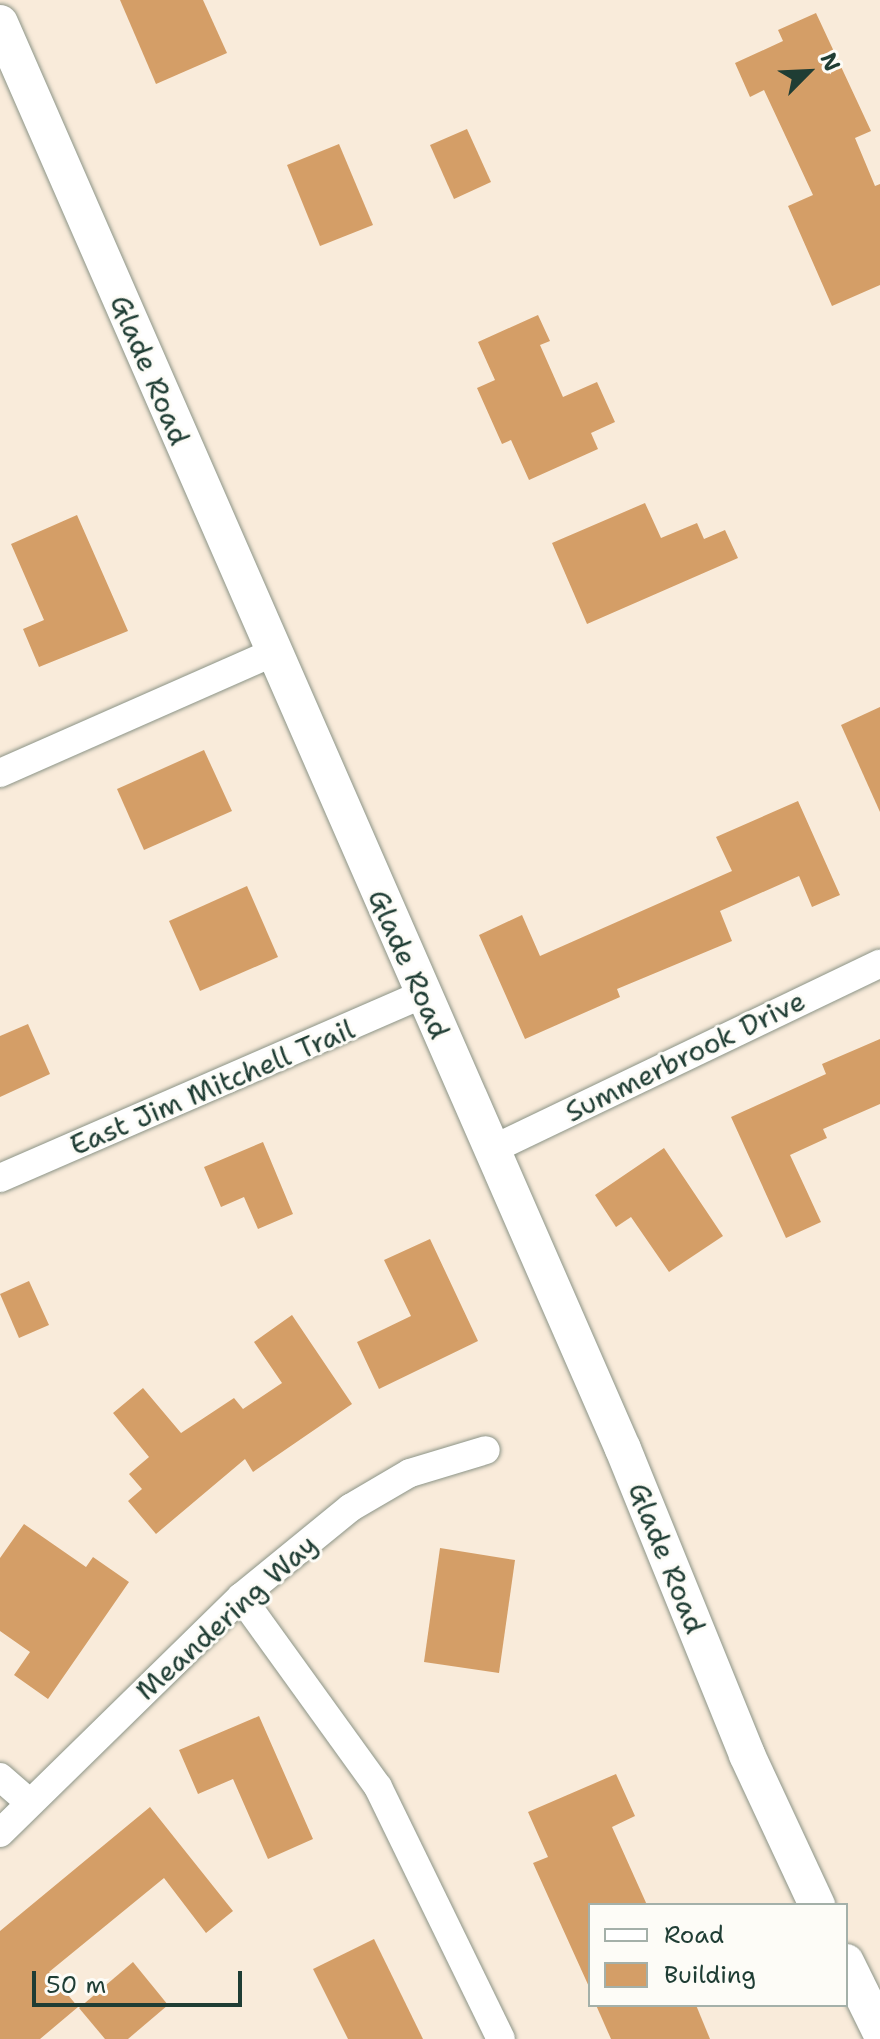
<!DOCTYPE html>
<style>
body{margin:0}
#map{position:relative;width:880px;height:2039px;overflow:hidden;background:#f9ebda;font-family:"Shantell Sans",sans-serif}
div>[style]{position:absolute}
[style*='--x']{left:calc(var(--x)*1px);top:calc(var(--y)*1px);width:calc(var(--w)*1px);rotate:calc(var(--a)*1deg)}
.building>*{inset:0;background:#d49e67}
.roads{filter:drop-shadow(0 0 2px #8c9487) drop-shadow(0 0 2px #8c9487)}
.minor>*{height:28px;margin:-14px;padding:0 14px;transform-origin:14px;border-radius:14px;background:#fff}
.major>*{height:36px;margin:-18px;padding:0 18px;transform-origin:18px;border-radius:18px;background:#fff}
span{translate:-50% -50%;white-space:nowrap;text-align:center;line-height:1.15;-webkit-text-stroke:6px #fdfcf7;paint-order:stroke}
.street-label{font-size:28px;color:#1f3d34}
.legend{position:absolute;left:588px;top:1903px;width:260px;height:104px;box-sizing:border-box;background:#fdfcf7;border:2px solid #a4b0a9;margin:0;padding:10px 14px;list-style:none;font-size:24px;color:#1f3d34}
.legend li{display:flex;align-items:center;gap:16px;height:40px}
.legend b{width:40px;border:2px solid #a4b0a9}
.north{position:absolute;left:768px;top:32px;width:80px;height:80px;-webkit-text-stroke:6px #fdfcf7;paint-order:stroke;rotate:66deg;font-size:22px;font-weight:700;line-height:32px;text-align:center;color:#1f3d34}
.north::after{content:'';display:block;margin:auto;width:28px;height:36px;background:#1f3d34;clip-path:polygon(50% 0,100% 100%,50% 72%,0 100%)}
.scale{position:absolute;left:32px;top:1971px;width:210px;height:36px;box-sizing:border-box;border:4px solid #1f3d34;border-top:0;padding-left:10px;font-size:24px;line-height:28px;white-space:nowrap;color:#1f3d34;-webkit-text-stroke:6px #fdfcf7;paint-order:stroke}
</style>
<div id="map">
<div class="building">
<div style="clip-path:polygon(120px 0,203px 0,227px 53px,156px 84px)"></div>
<div style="clip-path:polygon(816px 13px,871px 131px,855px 138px,875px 186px,880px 184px,880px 285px,832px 306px,788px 206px,813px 195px,764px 90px,750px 97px,735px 63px,783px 41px,778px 30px)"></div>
<div style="clip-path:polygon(467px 129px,491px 182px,454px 199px,430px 145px)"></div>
<div style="clip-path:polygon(339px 144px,373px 225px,320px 246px,287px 165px)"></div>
<div style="clip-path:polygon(538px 315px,550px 341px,540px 345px,563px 397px,597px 382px,615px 422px,591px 433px,598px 449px,529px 480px,511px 440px,502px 444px,477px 388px,495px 380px,478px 342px)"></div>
<div style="clip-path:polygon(645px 503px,661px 538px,697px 523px,704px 539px,725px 530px,738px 558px,587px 624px,552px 543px)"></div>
<div style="clip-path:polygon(77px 515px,128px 631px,39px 667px,23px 629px,44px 620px,11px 544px)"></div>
<div style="clip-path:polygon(880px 707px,880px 812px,841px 725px)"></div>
<div style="clip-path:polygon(204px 750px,232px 811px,144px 850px,117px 789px)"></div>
<div style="clip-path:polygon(798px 801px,840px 895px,812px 907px,799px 876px,720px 911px,732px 941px,617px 989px,620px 997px,525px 1039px,479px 935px,522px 915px,540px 956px,732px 871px,716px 837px)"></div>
<div style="clip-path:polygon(247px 886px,278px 957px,200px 991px,169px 921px)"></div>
<div style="clip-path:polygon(28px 1024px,50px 1074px,0 1097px,0 1036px)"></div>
<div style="clip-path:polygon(880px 1039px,880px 1104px,823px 1129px,827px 1138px,790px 1155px,821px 1222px,786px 1238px,731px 1117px,826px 1074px,822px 1064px)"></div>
<div style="clip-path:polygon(263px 1142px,293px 1214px,258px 1229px,244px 1197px,221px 1207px,204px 1167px)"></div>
<div style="clip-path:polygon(664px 1148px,723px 1236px,669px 1272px,631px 1217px,616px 1227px,595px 1195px)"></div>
<div style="clip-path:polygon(430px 1239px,478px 1341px,379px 1389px,357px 1342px,411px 1316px,384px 1260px)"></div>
<div style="clip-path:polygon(29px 1281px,49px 1325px,19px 1338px,0 1294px)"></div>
<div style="clip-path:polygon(292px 1315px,352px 1404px,253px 1472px,245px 1459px,156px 1534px,128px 1501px,142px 1489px,129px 1474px,149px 1457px,113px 1413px,143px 1388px,181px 1433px,234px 1398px,243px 1409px,282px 1383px,254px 1342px)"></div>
<div style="clip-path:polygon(24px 1524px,86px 1567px,93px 1557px,129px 1582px,48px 1699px,14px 1675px,30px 1652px,0 1631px,0 1558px)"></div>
<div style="clip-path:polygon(440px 1548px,515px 1560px,499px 1673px,424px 1662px)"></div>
<div style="clip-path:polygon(259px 1716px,313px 1839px,268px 1859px,233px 1779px,198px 1794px,179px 1750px)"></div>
<div style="clip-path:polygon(616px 1774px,635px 1816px,612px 1827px,647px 1905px,590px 1905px,590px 1989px,533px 1863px,548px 1857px,528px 1812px)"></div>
<div style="clip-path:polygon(150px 1807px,233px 1911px,206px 1933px,164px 1878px,49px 1972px,78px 2007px,40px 2039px,0 2039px,0 1931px)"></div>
<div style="clip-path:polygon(374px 1939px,423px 2039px,348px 2039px,313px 1969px)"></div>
<div style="clip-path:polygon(133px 1962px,168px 2005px,128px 2039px,105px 2039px,79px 2008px)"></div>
<div style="clip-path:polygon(596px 2005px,696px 2005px,710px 2039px,611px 2039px)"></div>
</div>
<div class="roads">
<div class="minor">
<div style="--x:0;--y:773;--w:297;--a:-23.8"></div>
<div style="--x:491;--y:1150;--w:431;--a:-25.6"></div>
<div style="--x:0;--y:1178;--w:461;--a:-23.5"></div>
<div style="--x:241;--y:1597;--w:234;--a:54.2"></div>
<div style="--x:378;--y:1787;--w:280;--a:64"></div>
<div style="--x:0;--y:1777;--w:37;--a:41"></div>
<div style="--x:0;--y:1833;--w:337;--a:-44.4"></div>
<div style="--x:241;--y:1597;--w:141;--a:-39.2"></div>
<div style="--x:350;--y:1508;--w:69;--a:-30.3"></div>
<div style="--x:410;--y:1473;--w:79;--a:-16.8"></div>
</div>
<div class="major">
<div style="--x:0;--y:23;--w:1556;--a:66.4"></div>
<div style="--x:623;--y:1449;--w:330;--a:67.9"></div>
<div style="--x:747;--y:1755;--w:166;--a:65"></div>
<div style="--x:846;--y:1962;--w:77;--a:63.8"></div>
</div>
</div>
<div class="street-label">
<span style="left:150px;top:370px;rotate:67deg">Glade Road</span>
<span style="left:409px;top:964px;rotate:66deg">Glade Road</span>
<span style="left:685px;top:1056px;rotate:-26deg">Summerbrook Drive</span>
<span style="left:212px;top:1087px;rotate:-23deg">East Jim Mitchell Trail</span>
<span style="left:667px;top:1558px;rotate:68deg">Glade Road</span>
<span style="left:226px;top:1617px;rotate:-42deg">Meandering Way</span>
</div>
<ul class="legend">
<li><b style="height:10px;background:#fff"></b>Road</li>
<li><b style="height:22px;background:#d49e67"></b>Building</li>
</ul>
<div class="north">N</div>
<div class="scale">50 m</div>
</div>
